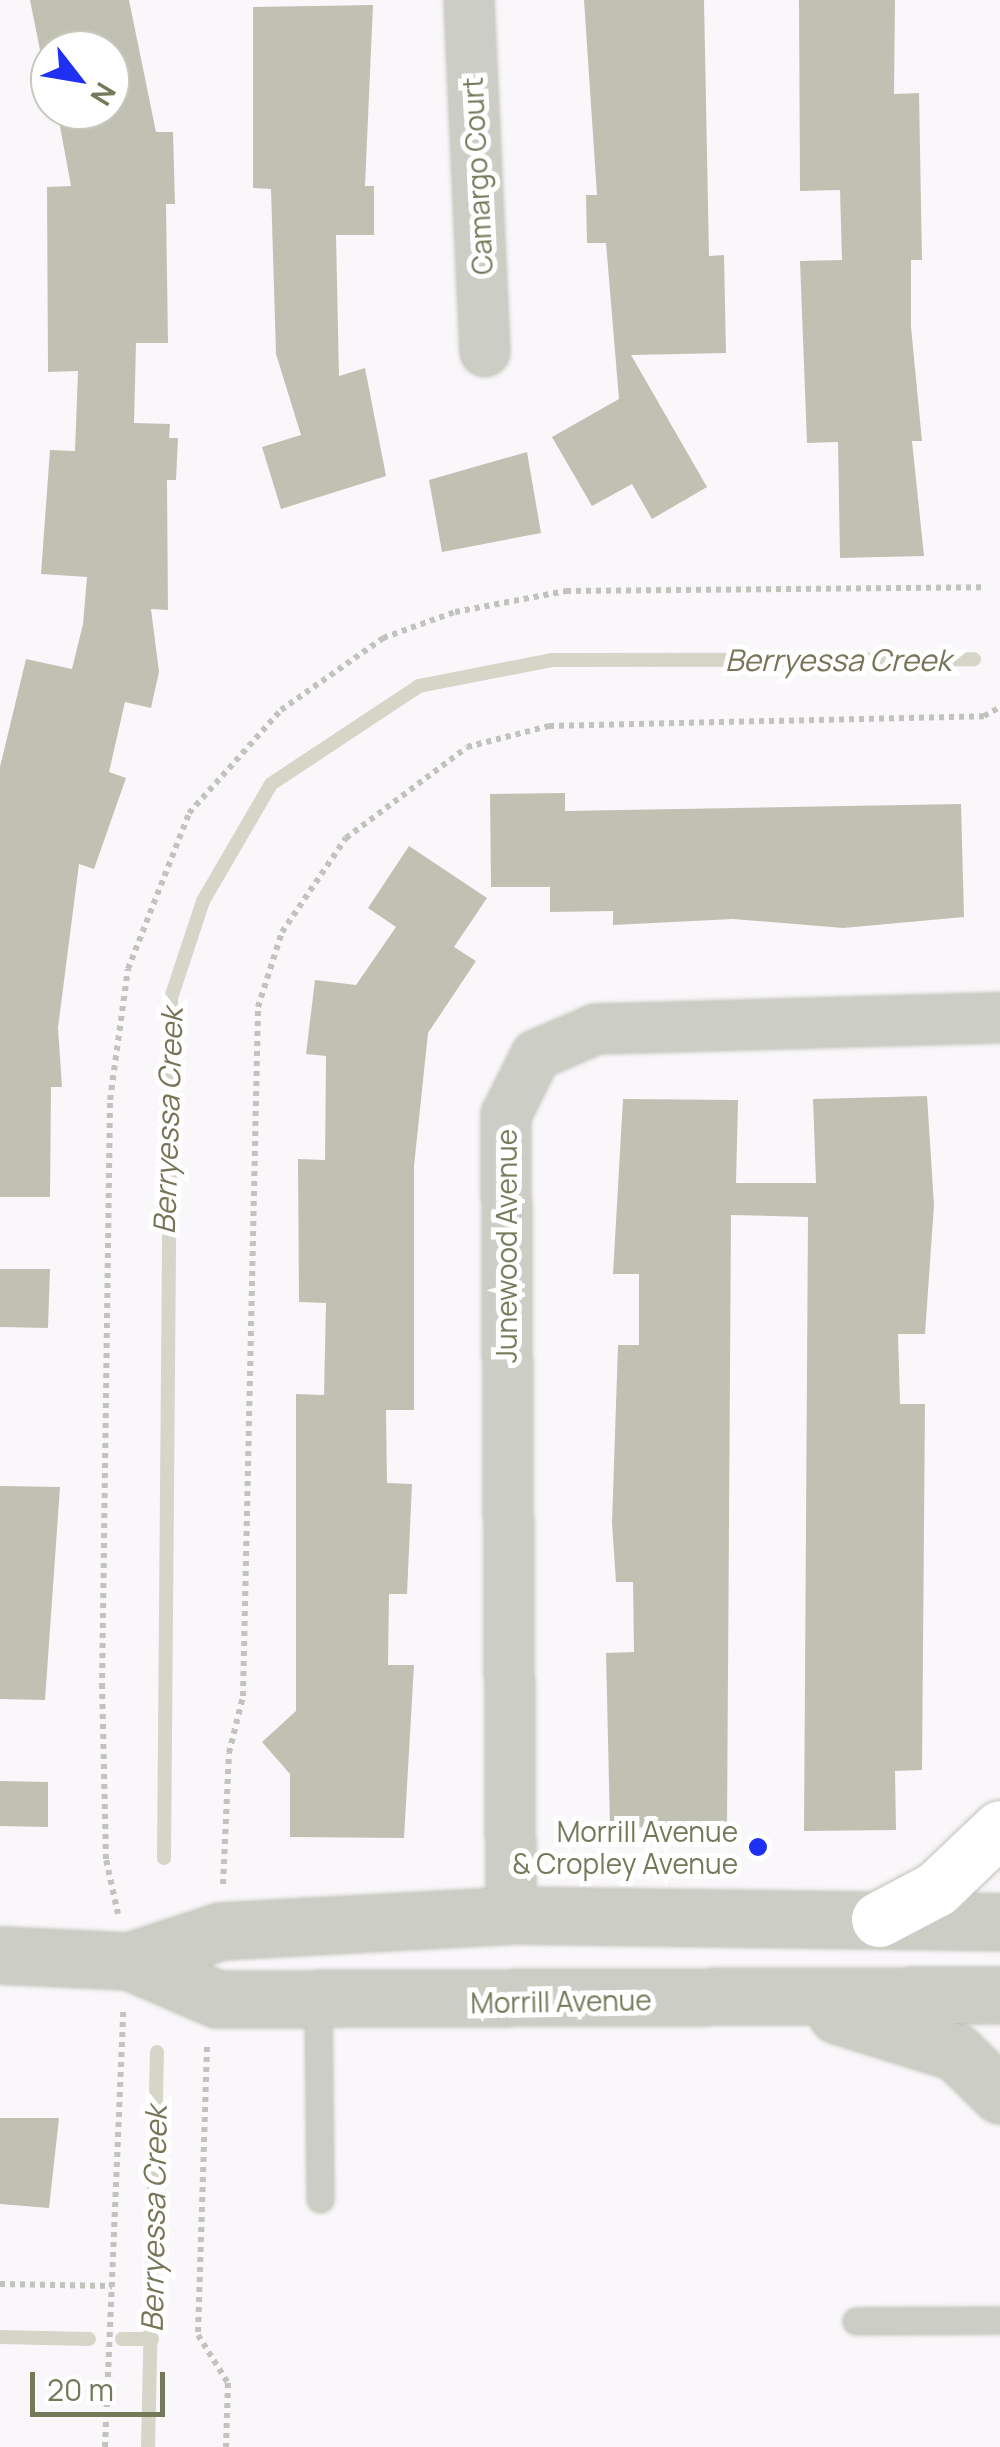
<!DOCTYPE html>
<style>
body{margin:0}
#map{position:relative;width:1000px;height:2447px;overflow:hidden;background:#f9f7fa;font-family:Manrope,sans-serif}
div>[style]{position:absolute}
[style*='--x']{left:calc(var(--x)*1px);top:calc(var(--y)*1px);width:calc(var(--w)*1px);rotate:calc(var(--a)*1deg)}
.stream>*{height:14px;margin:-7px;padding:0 7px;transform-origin:7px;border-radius:7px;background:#d5d5c8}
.building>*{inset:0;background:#c0c1b3}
.path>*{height:6px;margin-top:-3px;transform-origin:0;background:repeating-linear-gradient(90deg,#c2c3bc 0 5px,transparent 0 10px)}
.roads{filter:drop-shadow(0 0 2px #c0c2b6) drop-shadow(0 0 2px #c0c2b6)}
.service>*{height:25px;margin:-12.5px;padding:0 12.5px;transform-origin:12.5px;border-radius:12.5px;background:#cccdc4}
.minor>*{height:48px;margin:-24px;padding:0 24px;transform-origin:24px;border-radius:24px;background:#cccdc4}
.tertiary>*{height:55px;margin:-27.5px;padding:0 27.5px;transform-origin:27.5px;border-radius:27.5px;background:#cccdc4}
.secondary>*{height:55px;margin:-27.5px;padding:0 27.5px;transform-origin:27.5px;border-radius:27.5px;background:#fff}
.dots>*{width:28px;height:28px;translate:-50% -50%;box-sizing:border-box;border:5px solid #fff;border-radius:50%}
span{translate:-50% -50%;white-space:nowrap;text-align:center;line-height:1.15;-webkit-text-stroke:10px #fff;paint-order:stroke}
.street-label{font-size:28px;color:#747959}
.poi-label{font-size:28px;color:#747959}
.right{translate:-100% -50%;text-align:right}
.water-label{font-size:30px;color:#767558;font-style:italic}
.north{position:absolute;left:30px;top:30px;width:100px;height:100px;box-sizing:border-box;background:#fff;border:2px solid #c7c9bd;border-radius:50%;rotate:121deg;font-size:28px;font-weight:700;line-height:40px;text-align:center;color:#747959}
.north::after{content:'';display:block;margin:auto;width:35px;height:45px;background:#1f30f2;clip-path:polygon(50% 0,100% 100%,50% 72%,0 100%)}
.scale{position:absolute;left:30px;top:2372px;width:135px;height:45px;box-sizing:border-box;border:5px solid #747959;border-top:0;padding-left:12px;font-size:30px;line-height:35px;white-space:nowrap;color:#747959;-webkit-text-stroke:8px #fff;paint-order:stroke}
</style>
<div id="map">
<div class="stream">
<div style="--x:164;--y:1858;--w:860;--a:-89.53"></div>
<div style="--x:171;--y:998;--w:102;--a:-71.7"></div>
<div style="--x:203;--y:901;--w:135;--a:-59.8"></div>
<div style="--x:271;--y:784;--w:178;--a:-33.5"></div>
<div style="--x:419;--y:686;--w:135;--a:-11.1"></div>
<div style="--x:551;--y:660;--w:423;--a:-0.1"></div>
<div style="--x:0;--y:2337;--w:89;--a:1.3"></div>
<div style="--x:122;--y:2339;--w:30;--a:0"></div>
<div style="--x:148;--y:2447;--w:395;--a:-88.7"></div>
</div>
<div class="building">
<div style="clip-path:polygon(30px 0,129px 0,156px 132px,173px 132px,175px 204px,166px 204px,168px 343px,136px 343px,134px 423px,170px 424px,169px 438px,178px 438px,176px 480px,167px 480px,168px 610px,151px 609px,159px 672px,151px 708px,125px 702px,109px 772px,126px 778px,94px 869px,79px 864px,58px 1028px,62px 1087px,51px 1087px,50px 1197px,0 1197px,0 767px,26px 659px,72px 669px,83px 624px,87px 577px,41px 574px,50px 450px,75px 451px,78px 371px,48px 372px,47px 187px,71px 186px,57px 110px,110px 110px,110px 50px,50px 50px,46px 80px)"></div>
<div style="clip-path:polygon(584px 0,704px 0,709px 256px,724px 255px,726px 353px,631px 355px,707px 487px,652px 519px,632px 484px,592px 506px,552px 437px,619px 399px,606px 243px,587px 243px,586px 195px,597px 195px)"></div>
<div style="clip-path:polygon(799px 0,895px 0,894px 94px,919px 93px,922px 260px,911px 260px,911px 327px,922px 441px,912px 441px,924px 556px,840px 558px,838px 442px,807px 443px,800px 261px,842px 260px,840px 190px,800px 191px)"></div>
<div style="clip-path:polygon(373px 5px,365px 186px,374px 186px,374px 235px,336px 235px,339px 376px,365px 368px,386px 476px,281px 509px,262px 447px,301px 435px,276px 354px,271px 189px,253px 188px,253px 7px)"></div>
<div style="clip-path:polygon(527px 452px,541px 533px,442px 552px,429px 480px)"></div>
<div style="clip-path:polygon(565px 793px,565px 811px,961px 804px,964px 917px,843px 928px,733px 919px,613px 925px,613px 911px,550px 912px,550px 887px,491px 887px,490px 794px)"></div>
<div style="clip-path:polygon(409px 846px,487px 898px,454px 947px,476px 961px,428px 1033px,414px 1166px,414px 1410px,386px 1410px,387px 1483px,412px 1484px,407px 1594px,389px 1594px,388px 1665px,414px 1665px,404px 1838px,290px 1837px,290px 1774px,262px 1742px,296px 1711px,296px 1394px,324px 1395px,326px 1303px,299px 1302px,298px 1159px,325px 1160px,326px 1056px,306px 1054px,315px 980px,356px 985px,396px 927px,368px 908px)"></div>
<div style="clip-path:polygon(927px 1096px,934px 1205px,925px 1334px,898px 1334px,900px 1404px,925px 1404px,922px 1770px,895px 1771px,896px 1830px,804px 1831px,808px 1217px,731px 1215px,727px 1829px,610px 1827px,606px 1653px,634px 1652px,633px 1582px,616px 1582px,612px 1523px,618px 1345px,639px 1345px,639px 1274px,613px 1274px,623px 1099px,738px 1100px,736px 1183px,816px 1183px,813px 1099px)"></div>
<div style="clip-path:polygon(0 1269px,50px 1269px,48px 1328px,0 1327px)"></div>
<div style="clip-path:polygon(0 1486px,60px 1487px,45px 1700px,0 1699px)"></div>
<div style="clip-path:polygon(0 1781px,48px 1782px,48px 1827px,0 1826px)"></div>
<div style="clip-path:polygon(0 2118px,59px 2118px,49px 2208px,0 2204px)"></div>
</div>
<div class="path">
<div style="--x:223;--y:1884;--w:131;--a:-87.4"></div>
<div style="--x:229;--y:1753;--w:59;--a:-76.2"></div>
<div style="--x:243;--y:1696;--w:689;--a:-88.75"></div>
<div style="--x:258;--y:1007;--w:79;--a:-72.3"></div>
<div style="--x:282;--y:932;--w:114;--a:-55.8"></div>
<div style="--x:346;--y:838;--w:151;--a:-36.9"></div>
<div style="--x:467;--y:747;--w:85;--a:-14.4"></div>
<div style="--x:549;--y:726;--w:435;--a:-1.3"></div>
<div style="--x:984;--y:716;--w:18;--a:-29"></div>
<div style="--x:118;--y:1914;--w:56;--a:-102.3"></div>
<div style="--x:106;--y:1859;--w:171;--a:-91.3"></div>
<div style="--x:102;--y:1688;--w:588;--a:-89.22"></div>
<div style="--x:110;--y:1100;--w:132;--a:-82.2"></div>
<div style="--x:128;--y:969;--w:168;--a:-68.6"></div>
<div style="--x:189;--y:813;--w:138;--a:-48.2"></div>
<div style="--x:281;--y:710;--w:125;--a:-35.2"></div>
<div style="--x:383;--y:638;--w:77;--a:-19.9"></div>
<div style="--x:455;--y:612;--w:113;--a:-10.7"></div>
<div style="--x:566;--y:591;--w:420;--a:-0.5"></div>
<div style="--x:207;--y:2047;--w:288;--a:91.8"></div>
<div style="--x:198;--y:2335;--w:57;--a:58"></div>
<div style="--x:228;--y:2383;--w:64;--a:91.8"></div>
<div style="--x:0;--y:2284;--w:112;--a:1"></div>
<div style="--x:105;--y:2447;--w:437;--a:-87.6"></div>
</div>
<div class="roads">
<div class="service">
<div style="--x:318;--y:2001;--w:198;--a:89.4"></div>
<div style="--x:856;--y:2321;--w:144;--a:-0.4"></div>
</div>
<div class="minor">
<div style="--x:469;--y:0;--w:352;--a:87.4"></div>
<div style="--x:511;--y:1915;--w:800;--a:-90.36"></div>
<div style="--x:506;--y:1115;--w:67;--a:-63.4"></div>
<div style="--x:536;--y:1055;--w:65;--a:-23.4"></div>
<div style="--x:596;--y:1029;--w:404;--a:-1.6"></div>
</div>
<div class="tertiary">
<div style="--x:0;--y:1955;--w:129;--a:2.7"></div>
<div style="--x:129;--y:1961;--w:96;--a:23.4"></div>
<div style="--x:217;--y:1999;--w:783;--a:-0.29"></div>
<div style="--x:129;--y:1961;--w:96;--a:-18.2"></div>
<div style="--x:220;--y:1931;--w:291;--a:-3.1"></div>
<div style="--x:511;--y:1915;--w:489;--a:0.8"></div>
<div style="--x:837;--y:2015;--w:125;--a:17.3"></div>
<div style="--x:956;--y:2052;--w:62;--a:44.3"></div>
</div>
<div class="secondary">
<div style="--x:879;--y:1919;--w:64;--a:-27.8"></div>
<div style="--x:936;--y:1889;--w:88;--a:-43.6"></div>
</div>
</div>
<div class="dots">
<div style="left:758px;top:1847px;background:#1f30f2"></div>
</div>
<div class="street-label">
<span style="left:477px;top:176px;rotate:-93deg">Camargo Court</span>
<span style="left:506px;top:1246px;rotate:-90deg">Junewood Avenue</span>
<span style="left:561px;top:2001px;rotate:-1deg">Morrill Avenue</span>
</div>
<div class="poi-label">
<span class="right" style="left:738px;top:1847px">Morrill Avenue<br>&amp; Cropley Avenue</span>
</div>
<div class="water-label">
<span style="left:838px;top:660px">Berryessa Creek</span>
<span style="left:168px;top:1121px;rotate:-88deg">Berryessa Creek</span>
<span style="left:154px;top:2219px;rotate:-89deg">Berryessa Creek</span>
</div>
<div class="north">N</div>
<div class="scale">20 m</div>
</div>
